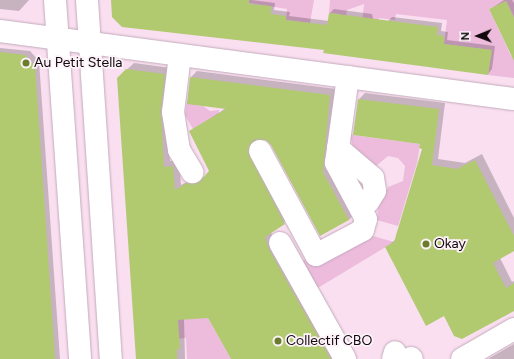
<!DOCTYPE html>
<style>
body{margin:0}
#map{position:relative;width:514px;height:359px;overflow:hidden;background:#f9dff0;font-family:Figtree,sans-serif}
div>[style]{position:absolute}
[style*='--x']{left:calc(var(--x)*1px);top:calc(var(--y)*1px);width:calc(var(--w)*1px);rotate:calc(var(--a)*1deg)}
.green>*{inset:0;background:#edbbdc}
.shadow>*{inset:0;background:#0003}
.building>*{inset:0;background:#b1ca70}
.roads{filter:drop-shadow(0 0 1px #c3abbb) drop-shadow(0 0 1px #c3abbb)}
.minor>*{height:22px;margin:-11px;padding:0 11px;transform-origin:11px;border-radius:11px;background:#fff}
.dots>*{width:11px;height:11px;translate:-50% -50%;box-sizing:border-box;border:2px solid #fcf2f8;border-radius:50%}
span{translate:-50% -50%;white-space:nowrap;text-align:center;line-height:1.15;-webkit-text-stroke:3.5px #fcf2f8;paint-order:stroke}
.poi-label{font-size:14px;color:#11090e}
.left{translate:0 -50%;text-align:left}
.north{position:absolute;left:458px;top:16px;width:40px;height:40px;-webkit-text-stroke:3px #fcf2f8;paint-order:stroke;rotate:269deg;font-size:11px;font-weight:700;line-height:16px;text-align:center;color:#11090e}
.north::after{content:'';display:block;margin:auto;width:14px;height:18px;background:#11090e;clip-path:polygon(50% 0,100% 100%,50% 72%,0 100%)}
</style>
<div id="map">
<div class="green">
<div style="clip-path:polygon(249px 0,314px 0,310px 23px,286px 20px,287px 9px,249px 3px)"></div>
<div style="clip-path:polygon(330px 0,514px 0,514px 17px,506px 1px,489px 9px,511px 56px,514px 55px,514px 78px,488px 75px,491px 50px,444px 44px,447px 20px,396px 14px,395px 20px,379px 18px,377px 29px,362px 24px,364px 4px,347px 10px,345px 23px,339px 22px,340px 14px,329px 13px)"></div>
<div style="clip-path:polygon(187px 101px,196px 102px,196px 105px,203px 106px,210px 111px,219px 110px,218px 118px,275px 132px,254px 144px,252px 141px,193px 129px,185px 115px)"></div>
<div style="clip-path:polygon(349px 132px,352px 135px,420px 144px,417px 163px,398px 226px,377px 220px,378px 208px,388px 187px,403px 181px,405px 166px,398px 158px,388px 156px,376px 166px,353px 147px)"></div>
<div style="clip-path:polygon(373px 236px,394px 242px,316px 289px,301px 262px,309px 257px,318px 264px)"></div>
<div style="clip-path:polygon(200px 304px,231px 359px,187px 359px,186px 338px,176px 339px,175px 322px)"></div>
</div>
<div class="shadow">
<div style="clip-path:polygon(0 0,29px 0,19px 11px,0 9px)"></div>
<div style="clip-path:polygon(112px 0,252px 0,275px 3px,274px 10px,290px 12px,289px 16px,329px 21px,330px 13px,334px 9px,372px 14px,382px 55px,388px 21px,392px 17px,442px 23px,441px 31px,448px 32px,447px 40px,495px 46px,492px 69px,488px 74px,325px 49px)"></div>
<div style="clip-path:polygon(504px 0,512px 0,514px 3px,514px 54px,492px 8px)"></div>
<div style="clip-path:polygon(0 48px,30px 51px,39px 61px,60px 359px,0 359px)"></div>
<div style="clip-path:polygon(134px 63px,171px 68px,166px 104px,170px 161px,179px 160px,181px 185px,194px 178px,205px 177px,210px 171px,190px 132px,226px 108px,191px 77px,197px 71px,336px 89px,355px 213px,349px 220px,272px 144px,260px 137px,253px 143px,291px 217px,271px 232px,275px 243px,340px 359px,232px 359px,208px 317px,184px 319px,185px 359px,137px 359px,118px 78px)"></div>
<div style="clip-path:polygon(365px 93px,445px 103px,438px 159px,465px 163px,482px 154px,514px 218px,514px 250px,500px 258px,512px 282px,514px 281px,514px 309px,445px 315px,387px 247px,396px 239px,423px 148px,421px 143px,359px 99px)"></div>
<div style="clip-path:polygon(514px 344px,514px 359px,488px 359px)"></div>
</div>
<div class="building">
<div style="clip-path:polygon(111px 0,249px 0,249px 4px,271px 6px,271px 14px,286px 16px,286px 20px,327px 25px,329px 13px,438px 27px,437px 35px,444px 36px,444px 44px,492px 50px,488px 75px,323px 53px,324px 50px,122px 27px,112px 17px)"></div>
<div style="clip-path:polygon(506px 1px,514px 18px,514px 61px,489px 9px)"></div>
<div style="clip-path:polygon(0 52px,25px 55px,35px 66px,55px 359px,0 359px)"></div>
<div style="clip-path:polygon(126px 69px,165px 74px,161px 111px,164px 167px,173px 166px,175px 190px,187px 183px,198px 183px,209px 171px,189px 131px,226px 109px,187px 104px,190px 77px,330px 95px,323px 172px,349px 220px,320px 236px,271px 145px,266px 140px,254px 140px,248px 151px,285px 224px,265px 237px,269px 249px,331px 359px,231px 359px,208px 318px,178px 320px,180px 349px,177px 349px,177px 359px,136px 359px,117px 78px)"></div>
<div style="clip-path:polygon(358px 99px,439px 109px,432px 165px,457px 169px,475px 160px,514px 236px,514px 251px,493px 263px,506px 288px,514px 283px,514px 311px,462px 339px,454px 336px,444px 316px,426px 326px,385px 247px,394px 242px,422px 149px,419px 148px,420px 144px,353px 135px)"></div>
</div>
<div class="roads">
<div class="minor">
<div style="--x:55;--y:0;--w:360;--a:86"></div>
<div style="--x:87;--y:0;--w:360;--a:86.2"></div>
<div style="--x:0;--y:31;--w:518;--a:7.54"></div>
<div style="--x:180;--y:55;--w:57;--a:97"></div>
<div style="--x:173;--y:112;--w:38;--a:81"></div>
<div style="--x:179;--y:150;--w:26;--a:59"></div>
<div style="--x:338;--y:148;--w:46;--a:40.6"></div>
<div style="--x:373;--y:178;--w:13;--a:81"></div>
<div style="--x:375;--y:191;--w:13;--a:122"></div>
<div style="--x:260;--y:151;--w:118;--a:61.7"></div>
<div style="--x:316;--y:255;--w:53;--a:-28"></div>
<div style="--x:363;--y:230;--w:11;--a:-75"></div>
<div style="--x:366;--y:219;--w:64;--a:-118.2"></div>
<div style="--x:336;--y:163;--w:87;--a:-82.1"></div>
<div style="--x:280;--y:243;--w:133;--a:60.7"></div>
<div style="--x:411;--y:358;--w:1;--a:45"></div>
<div style="--x:393;--y:359;--w:7;--a:-74"></div>
<div style="--x:462;--y:359;--w:60;--a:-30"></div>
</div>
</div>
<div class="dots">
<div style="left:26px;top:63px;background:#697d2d"></div>
<div style="left:426px;top:244px;background:#697d2d"></div>
<div style="left:278px;top:341px;background:#697d2d"></div>
</div>
<div class="poi-label">
<span class="left" style="left:34px;top:63px">Au Petit Stella</span>
<span class="left" style="left:434px;top:244px">Okay</span>
<span class="left" style="left:286px;top:341px">Collectif CBO</span>
</div>
<div class="north">N</div>
</div>
